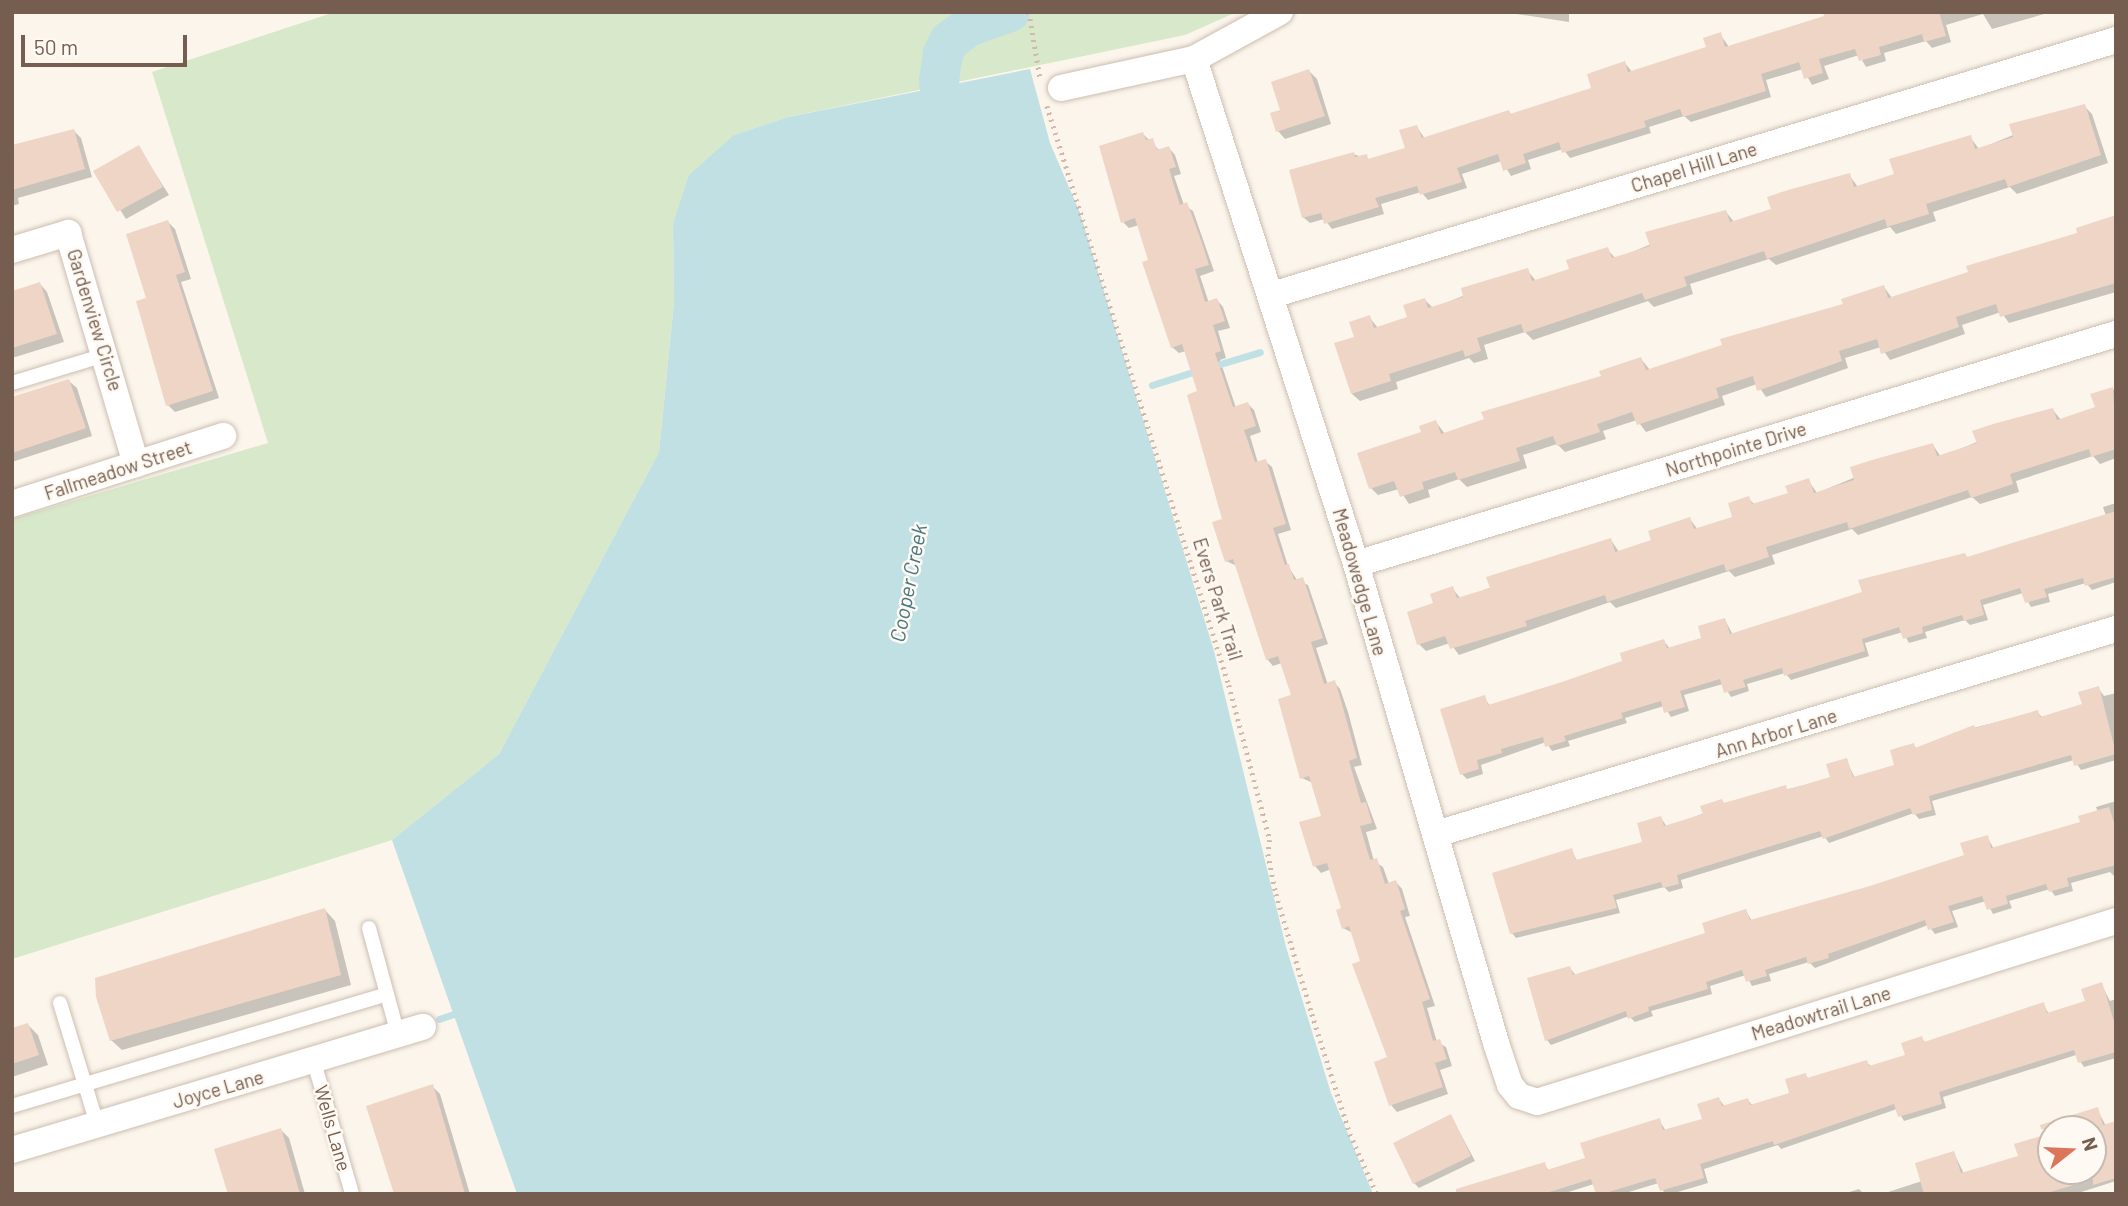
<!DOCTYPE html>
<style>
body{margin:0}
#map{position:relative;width:2128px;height:1206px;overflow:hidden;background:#fbf5eb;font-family:Barlow,sans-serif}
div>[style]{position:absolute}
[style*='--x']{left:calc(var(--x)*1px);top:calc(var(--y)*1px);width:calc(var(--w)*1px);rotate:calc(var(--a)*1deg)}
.green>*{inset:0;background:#d7e9ca}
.water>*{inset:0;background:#c0e0e4}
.shadow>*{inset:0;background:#0003}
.stream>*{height:7px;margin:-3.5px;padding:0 3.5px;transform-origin:3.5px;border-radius:3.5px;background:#c0e0e4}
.river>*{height:40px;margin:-20px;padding:0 20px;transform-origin:20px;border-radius:20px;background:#c0e0e4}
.building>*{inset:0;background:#efd5c5}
.path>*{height:4.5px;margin-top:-2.25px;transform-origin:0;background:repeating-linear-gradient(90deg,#d5b8a7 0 2px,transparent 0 7px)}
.roads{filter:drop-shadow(0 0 2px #cdbdb1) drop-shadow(0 0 2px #cdbdb1)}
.service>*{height:14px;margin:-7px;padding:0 7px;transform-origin:7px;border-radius:7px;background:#fff}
.minor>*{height:26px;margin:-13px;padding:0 13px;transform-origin:13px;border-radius:13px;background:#fff}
span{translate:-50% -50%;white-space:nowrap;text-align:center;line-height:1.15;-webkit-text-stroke:5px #fef9f2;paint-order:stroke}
.street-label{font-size:19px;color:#755d4f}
.water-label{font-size:21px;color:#477780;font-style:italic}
.frame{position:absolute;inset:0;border:14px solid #755d4f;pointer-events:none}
.north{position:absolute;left:2037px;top:1115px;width:70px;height:70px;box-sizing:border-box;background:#fef9f2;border:2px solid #c7bbb1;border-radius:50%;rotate:72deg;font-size:19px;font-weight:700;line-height:28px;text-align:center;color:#755d4f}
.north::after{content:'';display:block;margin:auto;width:24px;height:32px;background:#dc765a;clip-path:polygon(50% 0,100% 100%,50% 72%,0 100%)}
.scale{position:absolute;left:21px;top:35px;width:166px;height:32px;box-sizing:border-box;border:4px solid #755d4f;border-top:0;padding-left:9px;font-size:21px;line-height:24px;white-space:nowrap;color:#755d4f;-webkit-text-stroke:5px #fef9f2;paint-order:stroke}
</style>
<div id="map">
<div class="green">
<div style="clip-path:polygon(335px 12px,1237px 12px,1185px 35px,788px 117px,734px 135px,673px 224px,674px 302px,659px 452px,499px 754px,392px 840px,12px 959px,12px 519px,268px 443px,152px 72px)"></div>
</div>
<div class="water">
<div style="clip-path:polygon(1030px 69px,1050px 143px,1080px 213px,1214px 651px,1286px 947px,1331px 1093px,1373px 1194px,517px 1194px,392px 840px,499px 754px,659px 452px,674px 302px,673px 224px,689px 175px,734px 135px,788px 117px)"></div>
</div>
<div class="shadow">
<div style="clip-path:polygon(1504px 12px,1569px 12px,1569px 22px)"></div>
<div style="clip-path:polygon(1825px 12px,2044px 14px,1992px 29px,1983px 14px,1946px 25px,1951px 42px,1932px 48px,1926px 41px,1884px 53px,1886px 61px,1866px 67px,1859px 55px,1824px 66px,1829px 79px,1812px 85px,1803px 69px,1766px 80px,1771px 97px,1691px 122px,1684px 116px,1649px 127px,1651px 133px,1570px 158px,1563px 149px,1528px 160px,1531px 169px,1511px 176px,1502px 161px,1462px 174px,1467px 188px,1428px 200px,1421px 192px,1381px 204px,1384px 214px,1332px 229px,1324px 219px,1310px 223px,1303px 217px,1353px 154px,1371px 160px,1407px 149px,1417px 127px,1425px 139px,1509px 112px,1512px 115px,1593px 89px,1625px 63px,1632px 72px,1708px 48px,1720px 34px,1729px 47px,1826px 17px)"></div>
<div style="clip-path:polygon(1309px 71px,1317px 79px,1331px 124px,1285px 139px,1278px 131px,1282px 111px)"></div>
<div style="clip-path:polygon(2084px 106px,2092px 114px,2108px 163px,2017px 194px,2010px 187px,1933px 212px,1936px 221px,1896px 234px,1890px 227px,1776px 265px,1769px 259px,1690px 284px,1693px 294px,1654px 307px,1648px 301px,1533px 340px,1525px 332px,1484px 345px,1488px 359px,1474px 363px,1469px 358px,1396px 382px,1398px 389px,1360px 401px,1352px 394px,1356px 338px,1369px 317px,1378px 328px,1409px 318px,1425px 300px,1433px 308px,1527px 270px,1536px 281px,1571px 270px,1607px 249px,1616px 259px,1726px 212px,1735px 223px,1773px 210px,1849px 175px,1858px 187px,1896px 175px,1970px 137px,1979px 149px)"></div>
<div style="clip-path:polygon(74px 131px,81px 138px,92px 177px,18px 198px,19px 204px,12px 206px,12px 147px)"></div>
<div style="clip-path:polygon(1143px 134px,1160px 151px,1169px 148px,1175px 155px,1181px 174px,1174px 176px,1184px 205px,1193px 211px,1214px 271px,1200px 276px,1209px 303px,1217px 300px,1223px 307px,1230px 328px,1218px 331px,1226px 358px,1220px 360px,1236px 408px,1248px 404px,1254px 410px,1261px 432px,1250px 436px,1258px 463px,1265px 461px,1272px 467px,1291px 530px,1278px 534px,1288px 566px,1297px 580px,1308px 585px,1328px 644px,1316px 648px,1328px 685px,1334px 682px,1340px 689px,1348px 712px,1362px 765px,1354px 767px,1377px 829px,1366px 832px,1374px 861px,1383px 867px,1389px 884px,1396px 882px,1402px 889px,1410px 916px,1405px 917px,1435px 1006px,1427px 1008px,1437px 1042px,1446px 1047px,1452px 1066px,1440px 1070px,1448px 1094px,1397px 1112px,1391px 1105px,1389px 1058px,1353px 933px,1343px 928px,1343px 910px,1331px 869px,1321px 873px,1315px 866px,1323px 817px,1313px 783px,1302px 778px,1293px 696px,1282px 663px,1273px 666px,1267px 659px,1237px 566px,1226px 561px,1224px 520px,1199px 393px,1186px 351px,1179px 353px,1172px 347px,1139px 225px,1129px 228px,1123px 222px)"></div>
<div style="clip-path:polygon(139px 148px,169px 195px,126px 219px,96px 172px)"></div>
<div style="clip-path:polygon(2116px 217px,2116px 292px,2009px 323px,2001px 312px,1962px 325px,1965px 334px,1890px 360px,1881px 347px,1845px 358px,1848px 368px,1766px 397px,1757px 384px,1722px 396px,1725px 405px,1646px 432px,1637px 420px,1603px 431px,1606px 439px,1565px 452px,1557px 444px,1523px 455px,1527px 468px,1467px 487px,1459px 479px,1428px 490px,1430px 497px,1409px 504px,1399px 489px,1378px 495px,1371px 488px,1436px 422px,1445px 434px,1603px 377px,1641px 359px,1650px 370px,1845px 305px,1884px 287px,1892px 298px,2080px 235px)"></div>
<div style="clip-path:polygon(168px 222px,175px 229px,191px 279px,181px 282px,219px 398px,175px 412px,168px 405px,149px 299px)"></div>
<div style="clip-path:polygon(40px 284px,47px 292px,64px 342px,12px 358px,12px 292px)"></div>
<div style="clip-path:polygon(69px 381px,77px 388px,92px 436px,12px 462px,12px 395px,17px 398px)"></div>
<div style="clip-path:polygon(2116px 389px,2116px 458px,2100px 464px,2093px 456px,2016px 481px,2019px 492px,1980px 504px,1972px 497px,1858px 535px,1852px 529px,1772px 555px,1775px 564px,1735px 577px,1729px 571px,1616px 608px,1610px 602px,1459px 655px,1450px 643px,1426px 651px,1419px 644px,1436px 604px,1452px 588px,1461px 599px,1611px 540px,1619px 552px,1654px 541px,1690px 519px,1698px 530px,1735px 518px,1748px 498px,1755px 505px,1790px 494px,1808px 480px,1817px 493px,1933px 445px,1941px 457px,2053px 410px,2061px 420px,2097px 409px,2093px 395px)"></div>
<div style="clip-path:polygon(2116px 503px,2116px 582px,2092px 590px,2086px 583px,2048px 594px,2050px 602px,2031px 607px,2023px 593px,1983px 605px,1988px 620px,1970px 625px,1965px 620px,1925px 632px,1927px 638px,1909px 643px,1903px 632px,1865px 643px,1869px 656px,1791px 680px,1785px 673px,1747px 684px,1749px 691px,1731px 697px,1723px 684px,1684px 695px,1689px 711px,1671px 717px,1664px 706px,1625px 718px,1627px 723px,1568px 741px,1570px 746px,1552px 751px,1546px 742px,1481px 765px,1483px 774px,1467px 779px,1462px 774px,1484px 697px,1490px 706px,1624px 663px,1664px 641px,1670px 649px,1704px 639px,1725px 620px,1733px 635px,1864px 593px,1965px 555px,1969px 559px,2106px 516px,2103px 507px)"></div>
<div style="clip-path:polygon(2098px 688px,2104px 696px,2116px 693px,2116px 760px,2081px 770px,2074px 760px,1932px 801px,1936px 815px,1919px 819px,1914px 813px,1829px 843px,1824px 836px,1681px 880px,1683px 888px,1669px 892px,1664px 887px,1616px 900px,1620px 913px,1516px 938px,1512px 933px,1571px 850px,1578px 862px,1644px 843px,1661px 818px,1667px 827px,1726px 805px,1832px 778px,1846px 760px,1855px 778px,1896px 767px,1913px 745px,1917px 749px,1954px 738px,1953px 733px,2037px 712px,2043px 718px,2084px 705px)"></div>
<div style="clip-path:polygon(2116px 801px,2116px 878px,2110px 872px,2071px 883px,2073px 891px,2055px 896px,2050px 889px,2009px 901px,2012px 908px,1993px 914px,1986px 901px,1952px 911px,1958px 927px,1935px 934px,1928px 925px,1815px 968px,1809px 962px,1769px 974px,1771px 981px,1752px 986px,1746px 975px,1710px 986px,1712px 994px,1651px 1011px,1653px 1016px,1635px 1022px,1629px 1016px,1551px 1045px,1547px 1040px,1570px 968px,1576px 976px,1707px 934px,1746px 911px,1752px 921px,1870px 888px,1966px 856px,1987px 837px,1994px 849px,2082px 823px,2098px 812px,2096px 807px)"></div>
<div style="clip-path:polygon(325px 910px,335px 921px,351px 985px,122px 1050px,111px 1040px)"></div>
<div style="clip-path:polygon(2101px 984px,2110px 1001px,2116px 999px,2116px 1058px,2084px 1067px,2076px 1055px,1943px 1097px,1946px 1108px,1904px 1121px,1897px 1109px,1781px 1149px,1778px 1145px,1704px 1169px,1708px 1183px,1671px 1194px,1665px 1194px,1659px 1183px,1622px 1194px,1597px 1194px,1594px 1184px,1562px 1194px,1492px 1194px,1544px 1164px,1549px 1171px,1587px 1159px,1659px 1120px,1666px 1131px,1704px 1120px,1719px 1099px,1725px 1107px,1748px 1100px,1753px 1106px,1791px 1094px,1805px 1075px,1809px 1079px,1866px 1062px,1872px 1067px,1907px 1056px,1921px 1038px,1926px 1043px,2043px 1004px,2049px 1014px,2087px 1002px)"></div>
<div style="clip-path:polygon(28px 1025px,38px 1035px,48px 1065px,12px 1077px,12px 1030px)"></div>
<div style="clip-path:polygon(432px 1086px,440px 1094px,470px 1194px,394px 1194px)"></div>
<div style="clip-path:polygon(2097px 1109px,2106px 1126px,2116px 1123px,2116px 1181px,2075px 1194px,1882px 1194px,1922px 1181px,1954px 1153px,1964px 1174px,2020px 1157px,2051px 1135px,2051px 1171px,2093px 1171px,2093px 1129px,2063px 1129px)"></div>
<div style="clip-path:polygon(1451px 1116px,1475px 1161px,1419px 1188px,1414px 1183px)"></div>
<div style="clip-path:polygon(281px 1130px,289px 1138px,305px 1194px,229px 1194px)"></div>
<div style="clip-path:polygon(1859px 1189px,1864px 1194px,1843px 1194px)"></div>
</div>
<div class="stream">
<div style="--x:1210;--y:367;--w:52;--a:-16.7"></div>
<div style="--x:1152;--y:385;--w:49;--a:-17.7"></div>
<div style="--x:439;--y:1019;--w:24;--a:-19"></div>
</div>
<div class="river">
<div style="--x:946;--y:143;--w:62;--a:-96.4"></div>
<div style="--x:939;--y:81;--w:27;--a:-82"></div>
<div style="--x:943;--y:54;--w:14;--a:-65"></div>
<div style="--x:949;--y:41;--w:26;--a:-36"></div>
<div style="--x:970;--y:26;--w:42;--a:-19.3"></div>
</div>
<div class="building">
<div style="clip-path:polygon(1823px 12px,1939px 12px,1946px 36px,1924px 42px,1922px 34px,1879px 47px,1881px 55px,1859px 61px,1855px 49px,1819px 59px,1823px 73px,1804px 79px,1799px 62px,1761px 74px,1766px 91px,1683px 117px,1680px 109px,1644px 121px,1646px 127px,1562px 153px,1559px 142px,1523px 154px,1526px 163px,1503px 171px,1498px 154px,1457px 168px,1462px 182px,1420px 195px,1417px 186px,1375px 198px,1379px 207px,1324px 224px,1321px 213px,1302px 218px,1289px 170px,1354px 152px,1355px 157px,1367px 154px,1368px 159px,1405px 148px,1399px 130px,1417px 125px,1422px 138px,1509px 110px,1510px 114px,1591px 88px,1587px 74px,1625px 61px,1628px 72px,1706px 47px,1703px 38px,1721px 32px,1725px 47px,1824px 16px)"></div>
<div style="clip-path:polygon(1309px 69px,1325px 116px,1276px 132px,1270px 113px,1280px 110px,1271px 82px)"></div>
<div style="clip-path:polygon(2085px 104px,2101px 155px,2008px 187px,2005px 179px,1926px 204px,1929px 214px,1887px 227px,1885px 219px,1767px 259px,1764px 251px,1684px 277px,1687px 286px,1645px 300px,1642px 293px,1524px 333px,1521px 324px,1477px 338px,1481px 351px,1465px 357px,1463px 350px,1389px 374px,1391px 381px,1351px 394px,1334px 343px,1354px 337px,1349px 322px,1370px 315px,1374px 328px,1407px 317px,1403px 305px,1425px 298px,1428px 308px,1463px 297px,1461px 288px,1528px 268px,1532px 281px,1569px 269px,1566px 260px,1608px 247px,1612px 258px,1650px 246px,1645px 232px,1726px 210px,1730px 222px,1771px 209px,1767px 197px,1788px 190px,1850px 173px,1854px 187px,1894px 174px,1889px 159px,1971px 135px,1975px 149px,2013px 137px,2009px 124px)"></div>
<div style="clip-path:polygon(74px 129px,85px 169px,12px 190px,12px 145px)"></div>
<div style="clip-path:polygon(1143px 132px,1146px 140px,1153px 138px,1157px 150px,1169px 146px,1176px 167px,1169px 169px,1180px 205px,1187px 202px,1202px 243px,1209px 265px,1195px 269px,1205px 302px,1217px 298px,1225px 321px,1213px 325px,1221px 351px,1215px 353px,1233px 407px,1248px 402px,1256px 426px,1244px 430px,1255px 462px,1266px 459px,1286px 524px,1273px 528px,1285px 565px,1289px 564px,1294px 580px,1303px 577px,1323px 638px,1311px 642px,1324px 684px,1335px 680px,1342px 704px,1357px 758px,1349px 761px,1361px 803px,1366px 802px,1372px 823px,1360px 826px,1370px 860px,1377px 858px,1385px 884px,1396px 880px,1405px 909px,1400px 911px,1430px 999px,1422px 1002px,1433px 1041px,1440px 1039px,1447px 1059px,1435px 1063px,1443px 1087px,1389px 1106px,1374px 1062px,1387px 1057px,1352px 964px,1360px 961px,1349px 926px,1342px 929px,1336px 910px,1341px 908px,1327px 863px,1313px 867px,1299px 822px,1321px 816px,1309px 776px,1300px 779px,1278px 699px,1291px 695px,1278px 656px,1266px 660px,1233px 559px,1225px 562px,1212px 522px,1222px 519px,1187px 395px,1197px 391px,1182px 344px,1171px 348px,1142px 262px,1148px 260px,1135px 218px,1121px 223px,1099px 146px)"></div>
<div style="clip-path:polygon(139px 145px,163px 187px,117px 212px,93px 171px)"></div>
<div style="clip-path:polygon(2116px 215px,2116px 283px,2000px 317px,1996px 304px,1956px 317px,1959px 327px,1881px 354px,1877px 339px,1839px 351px,1842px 361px,1780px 383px,1757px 391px,1753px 376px,1716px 388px,1719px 398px,1637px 425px,1632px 412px,1597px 424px,1600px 432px,1557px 446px,1553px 436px,1516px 448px,1520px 461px,1458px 480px,1455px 472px,1422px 482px,1424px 489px,1400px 497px,1394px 481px,1369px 489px,1357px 453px,1421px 432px,1419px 426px,1436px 420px,1441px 434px,1484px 419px,1481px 412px,1601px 376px,1599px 371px,1641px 357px,1646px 370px,1722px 345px,1720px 339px,1843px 304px,1841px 299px,1884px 285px,1888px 298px,1968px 272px,1966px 266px,2077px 233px,2076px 228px)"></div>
<div style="clip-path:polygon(168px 220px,185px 272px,176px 275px,213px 391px,166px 406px,136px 301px,146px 298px,126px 234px)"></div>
<div style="clip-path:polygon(40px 282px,57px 334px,12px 348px,12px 291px)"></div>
<div style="clip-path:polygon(69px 379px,86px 428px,12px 453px,12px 397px)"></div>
<div style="clip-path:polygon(2113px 387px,2116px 449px,2091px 457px,2089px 449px,2010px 474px,2013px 484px,1971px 498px,1968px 490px,1849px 529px,1847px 522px,1766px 547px,1769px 557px,1726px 571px,1724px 564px,1607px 602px,1605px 595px,1525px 621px,1527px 626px,1450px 649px,1445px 636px,1417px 645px,1407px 612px,1433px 603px,1430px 594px,1453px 586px,1457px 598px,1490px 588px,1486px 577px,1611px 538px,1615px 552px,1651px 540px,1648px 531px,1690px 517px,1694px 529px,1732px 517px,1728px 503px,1749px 496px,1752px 504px,1788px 493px,1785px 486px,1809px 478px,1814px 493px,1854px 480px,1850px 467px,1872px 460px,1933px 443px,1937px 456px,1977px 443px,1972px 431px,1993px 424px,2053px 408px,2057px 420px,2095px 407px,2090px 394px)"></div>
<div style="clip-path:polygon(2116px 511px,2116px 577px,2085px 586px,2083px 578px,2044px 589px,2047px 597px,2025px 603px,2020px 588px,1980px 600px,1984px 615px,1964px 621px,1962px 615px,1922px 627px,1923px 633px,1903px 639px,1899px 627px,1862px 639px,1865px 651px,1784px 676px,1782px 668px,1743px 680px,1746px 687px,1724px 693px,1720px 679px,1680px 691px,1685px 707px,1664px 713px,1661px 701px,1621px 713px,1623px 718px,1564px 736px,1566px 741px,1545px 747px,1543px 737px,1501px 749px,1502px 753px,1477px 760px,1479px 769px,1460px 775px,1440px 709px,1485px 695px,1488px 705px,1562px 682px,1622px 661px,1620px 653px,1664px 639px,1667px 648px,1701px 638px,1698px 626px,1725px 618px,1730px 634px,1862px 592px,1858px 580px,1965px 553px,1967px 557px)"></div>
<div style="clip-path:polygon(2099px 686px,2116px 754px,2074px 766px,2071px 755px,1929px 796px,1932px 810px,1913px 815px,1910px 808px,1823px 839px,1820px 831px,1677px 875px,1679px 884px,1663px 888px,1661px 882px,1613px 895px,1617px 908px,1510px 934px,1492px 873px,1572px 848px,1576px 860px,1642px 842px,1637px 823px,1661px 816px,1664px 826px,1703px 814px,1700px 806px,1722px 799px,1724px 803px,1786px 785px,1787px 790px,1830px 777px,1826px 764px,1847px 758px,1853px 777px,1894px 765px,1890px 750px,1914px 743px,1915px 748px,1974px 725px,1975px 728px,2038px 710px,2040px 717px,2082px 704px,2078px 692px)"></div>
<div style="clip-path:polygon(2109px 807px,2116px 829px,2116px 865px,2067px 878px,2069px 886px,2049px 892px,2046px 884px,2006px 896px,2008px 904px,1987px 910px,1982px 896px,1948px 906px,1954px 922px,1928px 930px,1925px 920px,1828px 954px,1829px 958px,1808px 964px,1806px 957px,1765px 970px,1767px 976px,1746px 982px,1742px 970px,1706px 982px,1708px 989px,1648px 1007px,1649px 1011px,1628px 1019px,1626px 1011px,1545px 1041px,1527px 978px,1570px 966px,1573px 975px,1705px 933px,1702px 923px,1746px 909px,1750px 920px,1870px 886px,1964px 855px,1960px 843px,1988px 835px,1991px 848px,2080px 822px,2078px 816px)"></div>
<div style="clip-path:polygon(325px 908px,341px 975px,110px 1041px,96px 997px,95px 978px)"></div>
<div style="clip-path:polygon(2102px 982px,2116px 1028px,2116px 1052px,2078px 1063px,2074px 1050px,1939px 1092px,1942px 1104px,1898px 1117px,1894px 1104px,1774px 1145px,1773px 1141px,1700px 1164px,1704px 1178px,1660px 1191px,1655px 1178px,1602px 1194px,1596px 1194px,1591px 1179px,1543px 1194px,1456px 1194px,1456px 1189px,1545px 1162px,1547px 1170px,1585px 1158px,1580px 1143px,1660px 1118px,1663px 1130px,1702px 1119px,1697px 1104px,1719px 1097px,1722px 1106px,1748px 1098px,1750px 1105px,1789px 1093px,1785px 1079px,1806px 1073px,1807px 1078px,1867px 1060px,1869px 1066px,1905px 1055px,1901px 1043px,1922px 1036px,1924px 1042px,2044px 1002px,2047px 1013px,2085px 1001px,2081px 989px)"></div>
<div style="clip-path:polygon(28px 1023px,39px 1055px,12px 1064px,12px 1028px)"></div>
<div style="clip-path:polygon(433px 1084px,465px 1194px,394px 1194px,366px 1106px)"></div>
<div style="clip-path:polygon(2098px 1107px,2103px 1125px,2116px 1121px,2116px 1178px,2093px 1185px,2093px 1179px,2044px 1194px,1924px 1194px,1915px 1163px,1954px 1151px,1961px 1173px,2018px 1156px,2014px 1144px,2051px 1133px,2051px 1171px,2093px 1171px,2093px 1129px,2041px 1129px,2040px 1125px)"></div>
<div style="clip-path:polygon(1451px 1114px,1471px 1156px,1413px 1184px,1393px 1143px)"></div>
<div style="clip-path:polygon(281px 1128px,300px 1194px,228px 1194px,214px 1149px)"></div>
</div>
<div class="path">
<div style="--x:1029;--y:12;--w:66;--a:80.4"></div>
<div style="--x:1047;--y:106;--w:607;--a:72.55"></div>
<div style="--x:1229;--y:685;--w:160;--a:75.2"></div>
<div style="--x:1270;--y:840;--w:14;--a:98"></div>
<div style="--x:1268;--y:854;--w:41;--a:78.7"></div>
<div style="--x:1276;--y:894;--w:125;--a:73.3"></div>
<div style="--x:1312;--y:1014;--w:126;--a:72.4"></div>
<div style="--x:1350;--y:1134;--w:66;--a:65.8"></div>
</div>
<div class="roads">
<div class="service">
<div style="--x:12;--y:383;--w:97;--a:-16.8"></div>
<div style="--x:369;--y:928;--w:111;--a:74.8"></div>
<div style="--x:60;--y:1003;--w:127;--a:73"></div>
<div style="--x:314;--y:1062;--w:137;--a:73.9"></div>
<div style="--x:12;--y:1106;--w:391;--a:-16.6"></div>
</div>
<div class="minor">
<div style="--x:1194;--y:59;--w:530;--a:72.21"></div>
<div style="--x:1356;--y:564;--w:499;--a:73.7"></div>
<div style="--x:1496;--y:1043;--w:44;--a:71.6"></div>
<div style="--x:1510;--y:1085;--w:14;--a:51"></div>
<div style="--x:1519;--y:1096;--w:19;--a:18"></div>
<div style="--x:1537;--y:1102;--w:607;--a:-17.36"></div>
<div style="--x:1061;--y:88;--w:136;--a:-12.3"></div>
<div style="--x:1194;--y:59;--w:98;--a:-28.7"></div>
<div style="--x:12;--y:250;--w:59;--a:-16.9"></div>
<div style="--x:68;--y:233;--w:241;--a:73.6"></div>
<div style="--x:1272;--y:295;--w:882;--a:-16.81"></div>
<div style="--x:12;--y:504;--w:222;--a:-17.9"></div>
<div style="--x:1356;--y:564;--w:794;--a:-16.84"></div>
<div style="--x:1436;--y:834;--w:710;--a:-16.78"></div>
<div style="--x:12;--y:1150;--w:429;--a:-16.7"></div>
</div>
</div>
<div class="street-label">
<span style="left:1694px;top:167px;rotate:-17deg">Chapel Hill Lane</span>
<span style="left:95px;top:320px;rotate:73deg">Gardenview Circle</span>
<span style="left:1736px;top:449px;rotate:-17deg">Northpointe Drive</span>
<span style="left:118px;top:470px;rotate:-18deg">Fallmeadow Street</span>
<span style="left:1360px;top:582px;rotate:74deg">Meadowedge Lane</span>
<span style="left:1218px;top:599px;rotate:73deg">Evers Park Trail</span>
<span style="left:1776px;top:733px;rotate:-17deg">Ann Arbor Lane</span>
<span style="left:1821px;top:1013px;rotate:-17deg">Meadowtrail Lane</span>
<span style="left:218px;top:1089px;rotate:-16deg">Joyce Lane</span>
<span style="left:333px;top:1128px;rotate:74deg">Wells Lane</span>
</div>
<div class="water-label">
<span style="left:908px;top:583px;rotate:-79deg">Cooper Creek</span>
</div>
<div class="frame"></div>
<div class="north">N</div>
<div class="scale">50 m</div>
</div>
